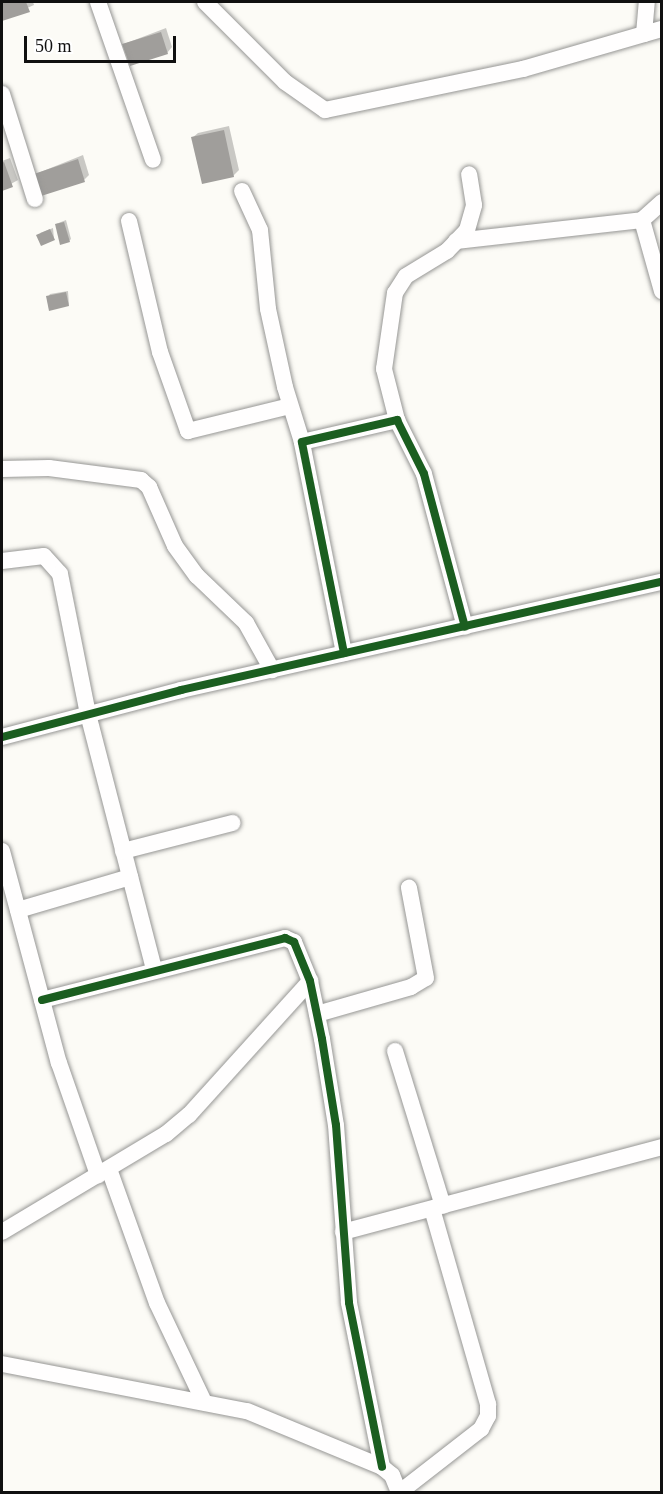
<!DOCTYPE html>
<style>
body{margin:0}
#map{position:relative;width:663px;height:1494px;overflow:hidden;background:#fcfbf6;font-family:Georgia,serif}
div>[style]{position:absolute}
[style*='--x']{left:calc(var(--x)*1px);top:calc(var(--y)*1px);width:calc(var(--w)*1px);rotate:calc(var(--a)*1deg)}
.shadow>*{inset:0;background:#0003}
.building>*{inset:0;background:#a09e9b}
.roads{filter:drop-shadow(0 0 2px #969694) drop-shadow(0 0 2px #969694)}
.minor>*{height:16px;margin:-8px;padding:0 8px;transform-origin:8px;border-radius:8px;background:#fffefe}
.cycleway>*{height:8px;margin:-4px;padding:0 4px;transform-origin:4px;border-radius:4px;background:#1b5e20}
span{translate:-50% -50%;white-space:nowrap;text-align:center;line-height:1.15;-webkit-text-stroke:6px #fff;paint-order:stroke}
.frame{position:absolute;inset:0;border:3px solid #101010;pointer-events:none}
.scale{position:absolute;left:24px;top:36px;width:152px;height:27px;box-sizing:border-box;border:3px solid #101010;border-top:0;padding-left:8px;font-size:18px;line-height:21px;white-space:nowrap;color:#101010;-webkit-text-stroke:4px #fff;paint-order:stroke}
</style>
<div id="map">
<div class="shadow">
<div style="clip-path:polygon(2px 2px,33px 2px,34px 5px,2px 19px)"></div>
<div style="clip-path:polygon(166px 28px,172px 47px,167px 53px,124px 44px)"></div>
<div style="clip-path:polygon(229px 126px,239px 170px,233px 176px,192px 138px,198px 133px)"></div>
<div style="clip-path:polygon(83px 155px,89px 175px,84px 180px,33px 175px)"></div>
<div style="clip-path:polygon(10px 158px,18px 180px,2px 189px,2px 161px)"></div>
<div style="clip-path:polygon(66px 220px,71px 239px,69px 241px,56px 224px)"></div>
<div style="clip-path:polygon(53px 228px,54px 239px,40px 233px)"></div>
<div style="clip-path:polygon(68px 291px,69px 305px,48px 297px,50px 294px)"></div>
</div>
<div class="building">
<div style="clip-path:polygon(2px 2px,26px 2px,30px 12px,2px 21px)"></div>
<div style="clip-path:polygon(161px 32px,168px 54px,130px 66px,122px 44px)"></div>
<div style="clip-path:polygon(224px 130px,234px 177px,202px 184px,191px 137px)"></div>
<div style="clip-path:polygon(78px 159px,85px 182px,38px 197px,31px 175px)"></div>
<div style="clip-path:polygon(4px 162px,13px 187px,2px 191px,2px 163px)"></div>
<div style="clip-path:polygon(64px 222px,70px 242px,60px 245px,55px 224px)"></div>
<div style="clip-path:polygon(50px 229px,55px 240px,41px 246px,36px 235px)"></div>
<div style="clip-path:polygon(66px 292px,69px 306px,49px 311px,46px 296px)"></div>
</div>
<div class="roads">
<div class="minor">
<div style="--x:98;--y:2;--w:167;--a:70.8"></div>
<div style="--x:205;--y:2;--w:113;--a:45"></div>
<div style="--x:285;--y:82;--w:49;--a:35"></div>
<div style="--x:325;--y:110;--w:202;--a:-11.7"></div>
<div style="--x:523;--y:69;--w:145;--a:-16.1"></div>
<div style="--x:644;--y:34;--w:32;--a:-85"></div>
<div style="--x:2;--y:94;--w:110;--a:72.6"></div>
<div style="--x:242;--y:191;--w:43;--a:65.2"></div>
<div style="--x:260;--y:230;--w:79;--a:84.2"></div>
<div style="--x:268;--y:309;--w:80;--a:77.7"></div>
<div style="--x:285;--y:387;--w:58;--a:72.8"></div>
<div style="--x:642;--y:220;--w:27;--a:-42"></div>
<div style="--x:129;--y:221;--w:135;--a:76.7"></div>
<div style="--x:160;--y:352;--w:84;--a:70.5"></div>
<div style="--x:188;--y:431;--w:105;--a:-13.8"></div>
<div style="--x:456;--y:241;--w:187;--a:-6.4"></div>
<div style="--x:642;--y:220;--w:74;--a:74.3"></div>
<div style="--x:397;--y:420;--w:53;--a:-104.3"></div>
<div style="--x:384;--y:369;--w:77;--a:-81.8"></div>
<div style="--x:395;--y:293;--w:20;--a:-57"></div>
<div style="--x:406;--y:276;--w:48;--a:-31.4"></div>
<div style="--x:447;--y:251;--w:29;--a:-46"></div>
<div style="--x:467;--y:230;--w:26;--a:-74"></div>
<div style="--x:474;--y:205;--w:31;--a:-99"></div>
<div style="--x:2;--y:469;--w:47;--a:-1.2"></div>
<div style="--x:49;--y:468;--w:93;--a:7.4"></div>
<div style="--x:141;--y:480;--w:11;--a:41"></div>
<div style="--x:149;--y:487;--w:64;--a:66.2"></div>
<div style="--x:175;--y:546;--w:37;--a:54"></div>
<div style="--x:197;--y:576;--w:68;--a:43.8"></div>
<div style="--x:246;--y:623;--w:54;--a:61"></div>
<div style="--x:2;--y:561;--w:42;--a:-6.8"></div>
<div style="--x:44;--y:556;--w:24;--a:48"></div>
<div style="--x:60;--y:574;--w:143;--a:78.7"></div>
<div style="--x:88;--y:714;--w:264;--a:75.5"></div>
<div style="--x:344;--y:653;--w:215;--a:-101.3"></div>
<div style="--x:302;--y:442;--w:98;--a:-13"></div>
<div style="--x:397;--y:420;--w:60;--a:63.4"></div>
<div style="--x:424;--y:474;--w:158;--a:75"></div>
<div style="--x:2;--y:737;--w:185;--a:-14.7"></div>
<div style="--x:181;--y:690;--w:493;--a:-12.7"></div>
<div style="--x:2;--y:851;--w:220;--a:75"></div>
<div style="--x:59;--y:1063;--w:119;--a:70.8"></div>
<div style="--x:123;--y:851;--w:113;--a:-14.4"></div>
<div style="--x:18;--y:910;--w:117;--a:-16.4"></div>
<div style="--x:42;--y:1000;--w:251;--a:-14.3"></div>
<div style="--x:285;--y:938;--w:10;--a:24"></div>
<div style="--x:294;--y:942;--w:42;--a:67.7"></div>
<div style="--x:310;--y:981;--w:59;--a:78.3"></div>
<div style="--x:322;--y:1039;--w:87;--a:80.8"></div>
<div style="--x:336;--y:1125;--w:178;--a:85.8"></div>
<div style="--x:349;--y:1303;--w:167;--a:78.6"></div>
<div style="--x:317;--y:1014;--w:98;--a:-16"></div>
<div style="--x:411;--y:987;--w:17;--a:-31"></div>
<div style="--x:426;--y:978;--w:92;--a:-100.7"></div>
<div style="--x:395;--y:1051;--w:162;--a:72.8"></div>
<div style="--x:109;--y:1169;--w:142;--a:70.3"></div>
<div style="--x:157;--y:1303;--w:110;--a:64.6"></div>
<div style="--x:2;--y:1232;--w:191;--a:-30.9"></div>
<div style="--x:166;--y:1134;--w:30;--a:-40"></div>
<div style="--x:189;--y:1115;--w:181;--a:-47.9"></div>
<div style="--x:343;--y:1232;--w:330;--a:-14.9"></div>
<div style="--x:2;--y:1364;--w:249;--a:10.9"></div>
<div style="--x:247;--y:1411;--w:146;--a:22.5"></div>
<div style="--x:382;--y:1467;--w:13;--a:39"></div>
<div style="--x:392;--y:1475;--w:18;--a:68"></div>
<div style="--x:400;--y:1492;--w:103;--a:-37.9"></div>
<div style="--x:481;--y:1429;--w:15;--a:-62"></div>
<div style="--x:488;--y:1416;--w:12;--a:-90"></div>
<div style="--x:488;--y:1404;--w:203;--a:-106"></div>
</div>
</div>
<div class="cycleway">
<div style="--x:344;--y:653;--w:215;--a:-101.3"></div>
<div style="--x:302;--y:442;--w:98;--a:-13"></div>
<div style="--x:397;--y:420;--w:60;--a:63.4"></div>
<div style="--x:424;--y:474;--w:158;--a:75"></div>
<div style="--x:2;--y:737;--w:185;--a:-14.7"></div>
<div style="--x:181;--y:690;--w:493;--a:-12.7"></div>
<div style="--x:42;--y:1000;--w:251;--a:-14.3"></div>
<div style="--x:285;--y:938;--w:10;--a:24"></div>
<div style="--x:294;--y:942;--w:42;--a:67.7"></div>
<div style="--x:310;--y:981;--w:59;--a:78.3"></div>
<div style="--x:322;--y:1039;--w:87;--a:80.8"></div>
<div style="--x:336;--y:1125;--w:178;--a:85.8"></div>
<div style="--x:349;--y:1303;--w:167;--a:78.6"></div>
</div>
<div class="frame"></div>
<div class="scale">50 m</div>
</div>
